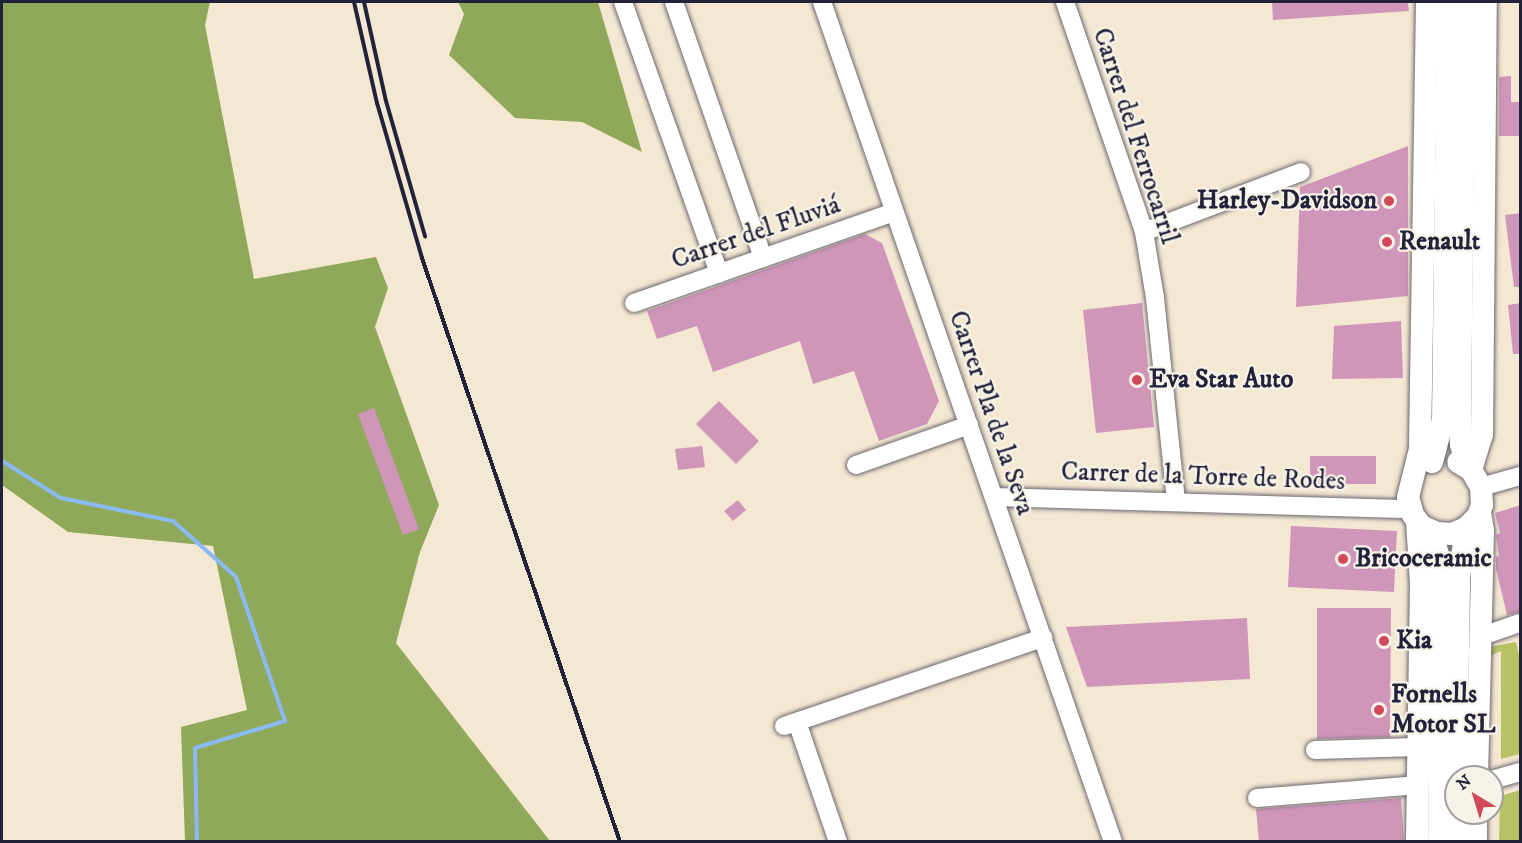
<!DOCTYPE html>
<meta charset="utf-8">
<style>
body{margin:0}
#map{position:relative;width:1522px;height:843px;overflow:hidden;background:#f5e8d3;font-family:"IM FELL DW Pica",serif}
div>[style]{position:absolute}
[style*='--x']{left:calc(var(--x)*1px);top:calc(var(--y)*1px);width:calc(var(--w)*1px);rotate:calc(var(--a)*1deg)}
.green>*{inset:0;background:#b6c264}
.forest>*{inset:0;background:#90a85a}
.stream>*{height:4px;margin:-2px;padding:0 2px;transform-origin:2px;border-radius:2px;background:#89baf5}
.building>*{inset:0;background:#cf96b9}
.roads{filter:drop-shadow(0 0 2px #6c6770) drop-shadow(0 0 2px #6c6770)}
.minor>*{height:18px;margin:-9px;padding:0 9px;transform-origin:9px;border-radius:9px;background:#fff}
.major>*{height:22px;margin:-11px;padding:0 11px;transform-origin:11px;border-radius:11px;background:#fff}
.rail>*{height:4px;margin:-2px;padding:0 2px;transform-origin:2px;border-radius:2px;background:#22223b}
.dots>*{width:16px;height:16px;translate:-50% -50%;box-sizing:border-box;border:3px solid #f7f3e8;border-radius:50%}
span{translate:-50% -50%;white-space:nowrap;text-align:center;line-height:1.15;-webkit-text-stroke:4.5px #f7f3e8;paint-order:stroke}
.street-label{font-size:26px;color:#22223b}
.poi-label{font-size:26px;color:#22223b;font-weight:700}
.right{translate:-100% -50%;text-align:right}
.left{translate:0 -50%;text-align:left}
.frame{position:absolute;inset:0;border:3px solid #22223b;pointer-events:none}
.north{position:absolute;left:1444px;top:765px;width:60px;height:60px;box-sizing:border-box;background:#f7f3e8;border:2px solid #a29fa3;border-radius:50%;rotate:322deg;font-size:16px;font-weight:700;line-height:24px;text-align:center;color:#22223b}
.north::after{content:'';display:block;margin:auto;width:21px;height:27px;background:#d1495b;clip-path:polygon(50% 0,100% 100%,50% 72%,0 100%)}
</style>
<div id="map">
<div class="green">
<div style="clip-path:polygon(1516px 642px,1520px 660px,1520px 754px,1501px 759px,1501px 651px,1488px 657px,1489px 647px)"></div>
<div style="clip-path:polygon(1520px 790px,1520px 841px,1499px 841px,1500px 796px)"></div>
</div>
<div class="forest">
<div style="clip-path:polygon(2px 2px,210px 2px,205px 25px,254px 279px,376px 257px,388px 288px,375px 327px,439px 505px,420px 552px,396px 643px,550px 841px,185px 841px,181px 727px,247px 710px,213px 546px,68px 532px,2px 485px)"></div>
<div style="clip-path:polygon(458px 2px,598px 2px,642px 152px,582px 122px,515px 118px,449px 55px,464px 14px)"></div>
</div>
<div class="stream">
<div style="--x:2;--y:461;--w:70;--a:32.1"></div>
<div style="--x:61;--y:498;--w:114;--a:11.6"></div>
<div style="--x:173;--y:521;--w:84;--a:41.6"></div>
<div style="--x:236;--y:577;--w:152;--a:71.2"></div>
<div style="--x:285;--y:721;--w:94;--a:163.3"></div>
<div style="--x:195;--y:748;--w:94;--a:88.8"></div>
</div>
<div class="building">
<div style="clip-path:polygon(1272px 2px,1408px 2px,1409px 11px,1273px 20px)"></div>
<div style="clip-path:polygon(1511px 76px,1511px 102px,1521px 102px,1521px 136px,1499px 136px,1499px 77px)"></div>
<div style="clip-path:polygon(1408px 146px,1408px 296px,1296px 307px,1300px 187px)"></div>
<div style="clip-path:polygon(1521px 213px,1521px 287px,1514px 287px,1505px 215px)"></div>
<div style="clip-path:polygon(865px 234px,882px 243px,939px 401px,927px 424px,879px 441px,854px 371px,813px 384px,800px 341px,713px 372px,697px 326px,657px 339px,647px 311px)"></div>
<div style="clip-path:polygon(1142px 303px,1154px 427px,1096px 433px,1083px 310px)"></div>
<div style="clip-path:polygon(1521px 303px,1521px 354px,1513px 354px,1508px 305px)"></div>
<div style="clip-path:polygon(1401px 321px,1403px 378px,1332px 379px,1334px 326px)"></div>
<div style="clip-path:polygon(719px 401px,759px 441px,736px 464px,696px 424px)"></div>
<div style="clip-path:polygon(374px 408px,419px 529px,403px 535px,358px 414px)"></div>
<div style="clip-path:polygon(702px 446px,705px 467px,678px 470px,675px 449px)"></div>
<div style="clip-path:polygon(1310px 456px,1376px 456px,1376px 484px,1310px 484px)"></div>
<div style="clip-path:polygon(738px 500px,746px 510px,733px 521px,724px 511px)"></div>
<div style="clip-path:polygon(1521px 505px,1521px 612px,1507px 615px,1496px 569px,1496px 557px,1499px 556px,1496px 535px,1500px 533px,1495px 513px)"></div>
<div style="clip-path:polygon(1291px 526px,1397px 531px,1394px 592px,1288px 587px)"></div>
<div style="clip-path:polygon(1317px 608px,1391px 608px,1390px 737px,1317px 739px)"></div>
<div style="clip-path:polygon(1247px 618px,1250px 679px,1087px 687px,1066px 627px)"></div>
<div style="clip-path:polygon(1401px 798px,1404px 842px,1259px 842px,1256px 809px)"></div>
</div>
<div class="roads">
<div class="minor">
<div style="--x:623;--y:2;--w:288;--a:70.5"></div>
<div style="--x:674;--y:2;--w:271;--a:70.8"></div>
<div style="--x:822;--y:2;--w:889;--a:70.89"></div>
<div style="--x:1065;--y:2;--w:243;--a:71"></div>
<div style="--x:1144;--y:232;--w:67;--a:80.5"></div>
<div style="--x:1155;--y:298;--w:205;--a:84.1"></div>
<div style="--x:1144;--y:232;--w:168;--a:-20.9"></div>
<div style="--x:634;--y:303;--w:275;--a:-19.3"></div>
<div style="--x:856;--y:465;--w:120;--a:-19.5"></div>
<div style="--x:1481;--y:487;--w:41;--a:-15.8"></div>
<div style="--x:994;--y:497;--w:416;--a:1.7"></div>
<div style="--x:1479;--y:637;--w:43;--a:-18.9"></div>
<div style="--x:797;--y:722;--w:127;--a:71.1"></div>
<div style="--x:784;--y:726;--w:274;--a:-18.8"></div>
<div style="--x:1315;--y:750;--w:103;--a:-1.7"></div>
<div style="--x:1492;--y:780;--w:29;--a:-16"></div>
<div style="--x:1257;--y:798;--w:162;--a:-4.6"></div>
</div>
<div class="major">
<div style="--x:1427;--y:2;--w:447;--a:90.9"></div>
<div style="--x:1420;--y:449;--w:49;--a:104"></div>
<div style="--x:1408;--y:497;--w:19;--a:74"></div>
<div style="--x:1413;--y:515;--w:36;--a:53"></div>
<div style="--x:1435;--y:544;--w:22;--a:74"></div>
<div style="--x:1441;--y:565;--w:277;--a:90.4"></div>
<div style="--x:1465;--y:2;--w:416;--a:90.7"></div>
<div style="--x:1460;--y:418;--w:26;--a:88"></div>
<div style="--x:1461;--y:444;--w:23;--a:77"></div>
<div style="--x:1432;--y:462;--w:43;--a:-75.3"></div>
<div style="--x:1443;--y:420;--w:418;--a:-89.3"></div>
<div style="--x:1471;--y:470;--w:37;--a:-73"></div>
<div style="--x:1482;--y:435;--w:433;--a:-89.5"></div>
<div style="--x:1417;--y:521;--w:63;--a:86.4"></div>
<div style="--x:1421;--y:584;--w:258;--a:90.9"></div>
<div style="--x:1423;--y:527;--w:15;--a:23"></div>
<div style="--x:1437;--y:533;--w:15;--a:4"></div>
<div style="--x:1452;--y:534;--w:15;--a:-23"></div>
<div style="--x:1466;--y:528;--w:17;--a:-45"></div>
<div style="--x:1478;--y:516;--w:12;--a:-70"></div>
<div style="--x:1482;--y:505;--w:18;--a:-93"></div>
<div style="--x:1481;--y:487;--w:20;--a:-120"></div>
<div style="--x:1471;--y:470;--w:15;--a:-148"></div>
<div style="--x:1456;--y:777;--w:199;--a:-89.1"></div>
<div style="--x:1459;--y:578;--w:50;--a:-82"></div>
<div style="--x:1477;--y:777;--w:246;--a:-88.6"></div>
<div style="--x:1483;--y:531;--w:20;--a:-99"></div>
<div style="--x:1455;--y:842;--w:65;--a:-89.1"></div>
<div style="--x:1476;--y:842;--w:29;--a:-90"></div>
</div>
</div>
<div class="rail">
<div style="--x:354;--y:2;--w:104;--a:77.2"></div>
<div style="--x:377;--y:103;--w:161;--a:73.8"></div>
<div style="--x:422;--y:258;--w:617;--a:71.27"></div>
<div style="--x:364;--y:2;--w:101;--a:77.5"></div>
<div style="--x:386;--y:101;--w:141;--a:73.9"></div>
</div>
<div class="dots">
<div style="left:1389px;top:201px;background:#d1495b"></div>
<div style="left:1387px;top:242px;background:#d1495b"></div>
<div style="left:1137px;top:380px;background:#d1495b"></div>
<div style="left:1343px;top:559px;background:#d1495b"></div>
<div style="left:1384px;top:641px;background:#d1495b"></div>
<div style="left:1379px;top:710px;background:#d1495b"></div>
</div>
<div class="street-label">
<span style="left:1135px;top:136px;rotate:72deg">Carrer del Ferrocarril</span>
<span style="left:756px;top:233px;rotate:-19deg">Carrer del Fluviá</span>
<span style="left:991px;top:413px;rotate:71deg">Carrer Pla de la Seva</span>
<span style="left:1203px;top:477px;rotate:2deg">Carrer de la Torre de Rodes</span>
</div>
<div class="poi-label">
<span class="right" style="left:1377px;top:201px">Harley-Davidson</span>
<span class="left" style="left:1399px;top:242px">Renault</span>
<span class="left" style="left:1149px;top:380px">Eva Star Auto</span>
<span class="left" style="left:1355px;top:559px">Bricoceramic</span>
<span class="left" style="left:1396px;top:641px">Kia</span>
<span class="left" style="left:1391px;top:710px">Fornells<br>Motor SL</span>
</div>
<div class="frame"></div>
<div class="north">N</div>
</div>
